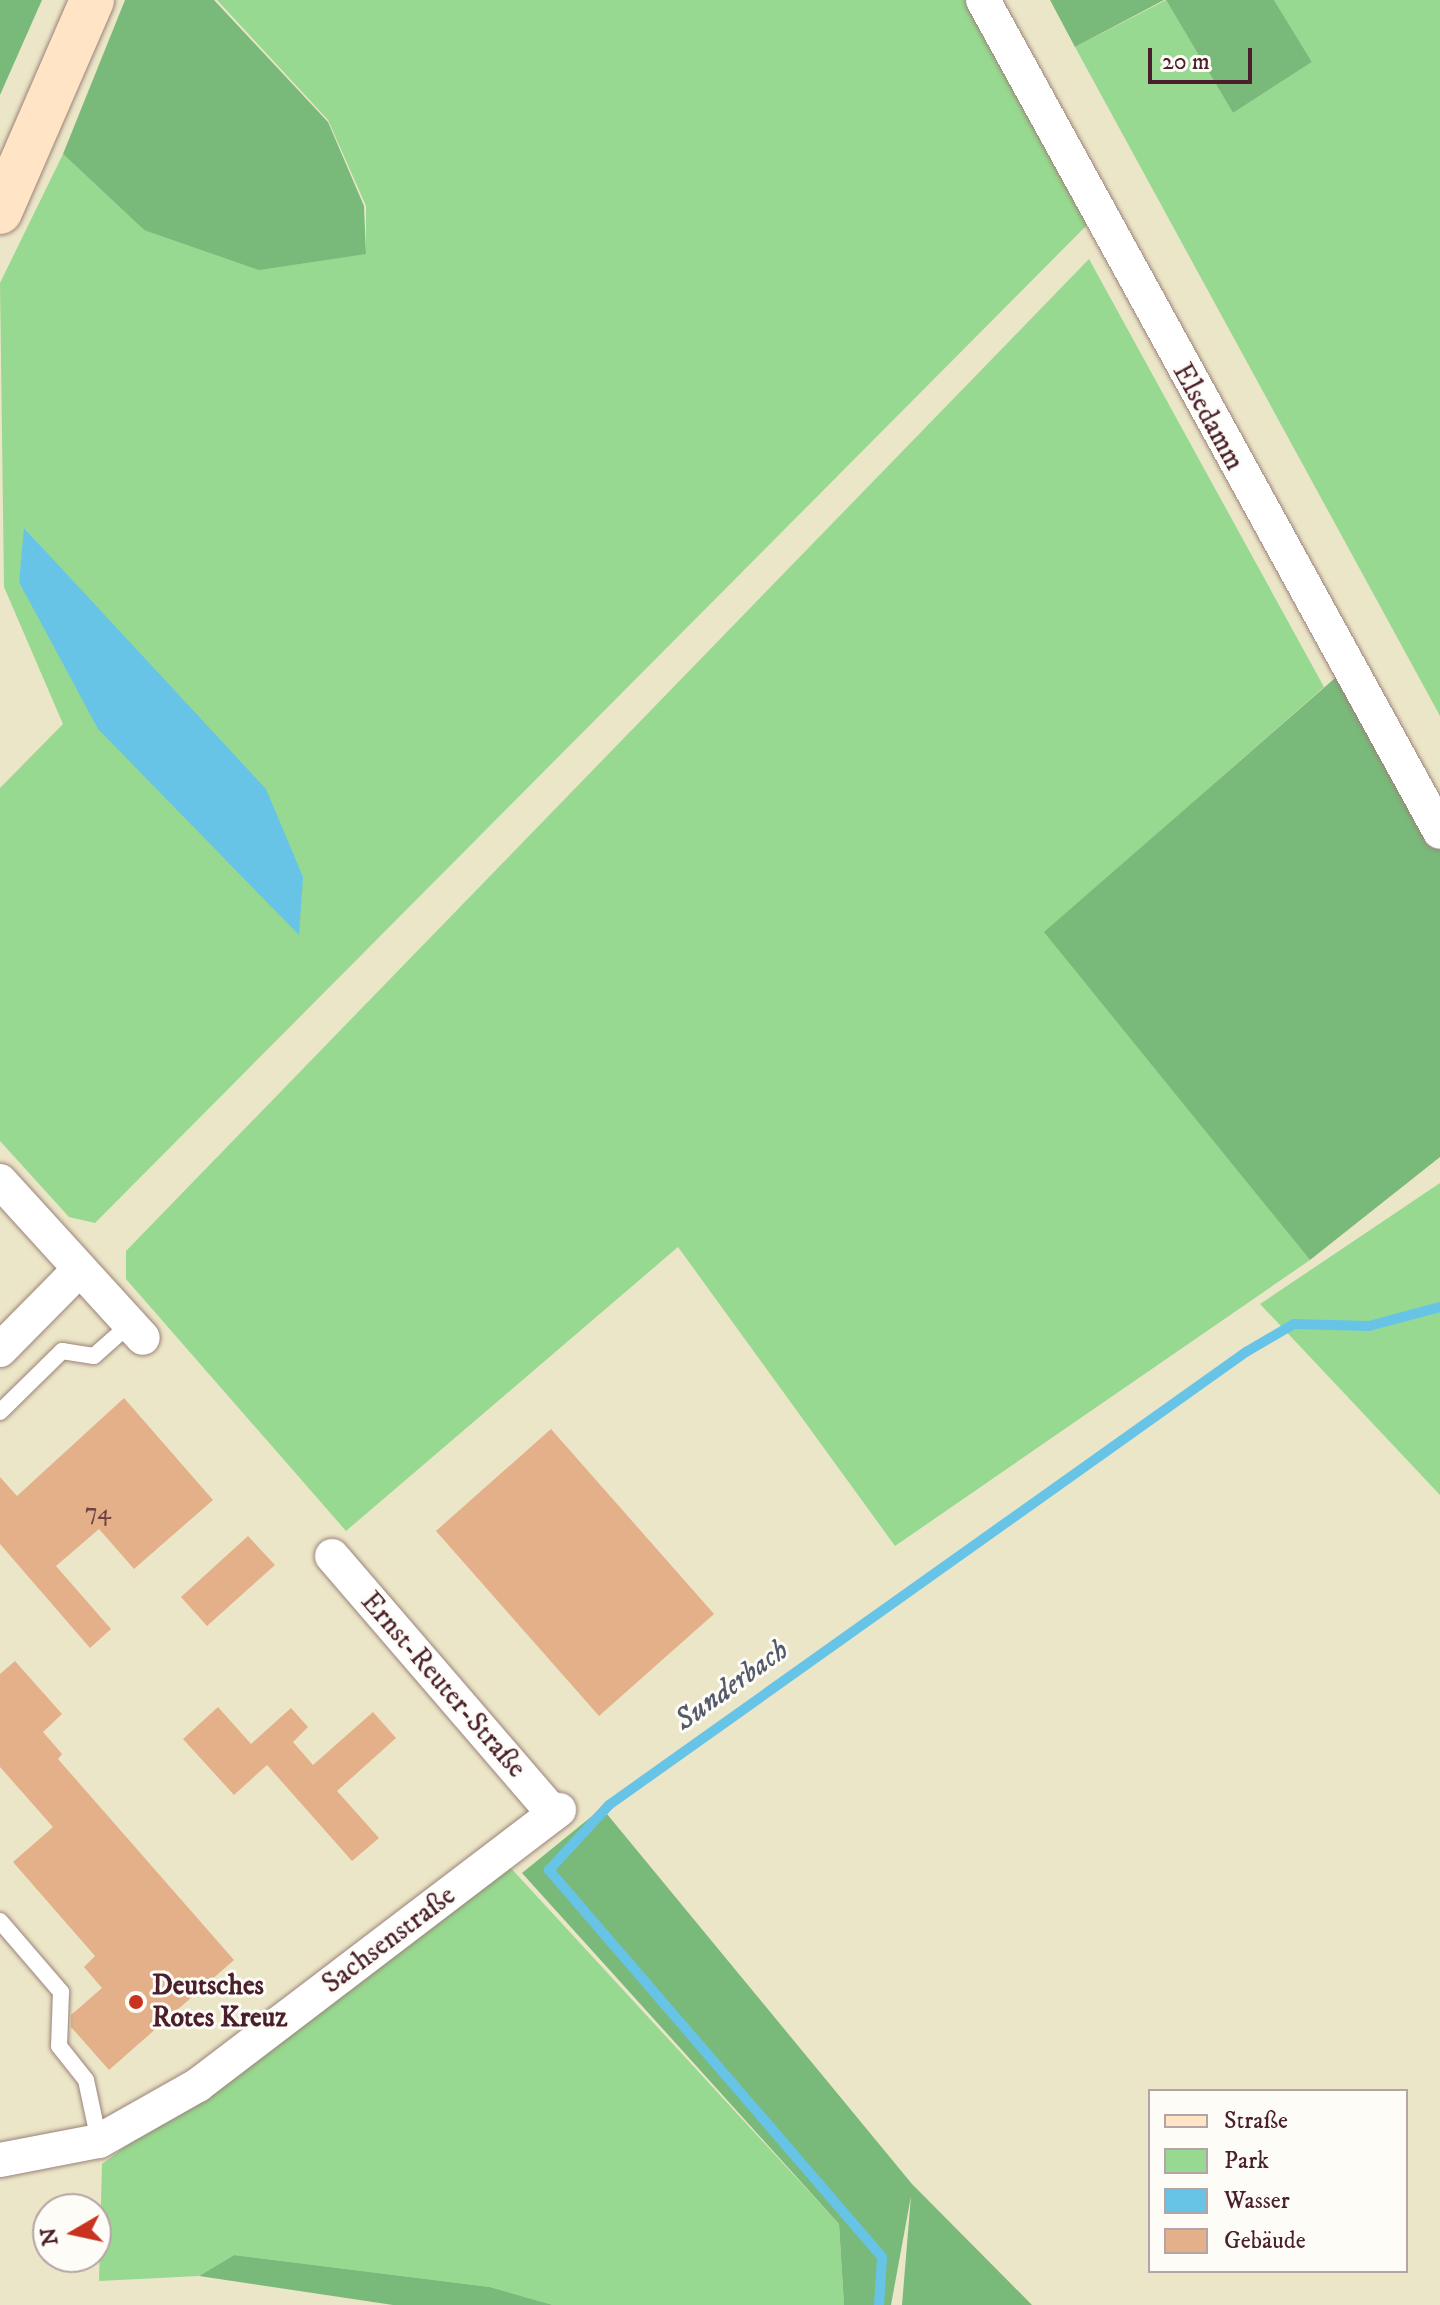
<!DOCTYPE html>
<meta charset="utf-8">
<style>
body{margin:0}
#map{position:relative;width:1440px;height:2305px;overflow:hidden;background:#ece6c8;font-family:"IM FELL DW Pica",serif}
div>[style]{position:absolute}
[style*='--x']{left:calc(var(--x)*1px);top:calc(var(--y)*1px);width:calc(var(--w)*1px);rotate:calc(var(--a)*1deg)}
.green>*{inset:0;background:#97d990}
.forest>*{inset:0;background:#79b97a}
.water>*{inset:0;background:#68c4e6}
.stream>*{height:10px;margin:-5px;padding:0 5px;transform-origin:5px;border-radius:5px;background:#68c4e6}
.building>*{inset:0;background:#e3b089}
.roads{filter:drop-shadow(0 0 2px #9b827a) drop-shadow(0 0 2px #9b827a)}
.service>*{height:16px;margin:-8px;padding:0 8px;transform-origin:8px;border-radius:8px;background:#fff}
.minor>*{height:34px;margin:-17px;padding:0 17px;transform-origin:17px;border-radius:17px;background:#fff}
.secondary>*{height:44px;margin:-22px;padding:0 22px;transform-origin:22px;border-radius:22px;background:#ffe4c6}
.dots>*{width:22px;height:22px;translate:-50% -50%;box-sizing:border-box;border:4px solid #fdfcf7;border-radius:50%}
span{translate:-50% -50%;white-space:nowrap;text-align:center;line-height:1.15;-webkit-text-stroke:6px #fdfcf7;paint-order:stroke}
.number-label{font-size:24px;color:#704342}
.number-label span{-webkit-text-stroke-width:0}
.street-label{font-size:28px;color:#4a1f2b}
.poi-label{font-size:28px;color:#4a1f2b;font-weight:700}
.left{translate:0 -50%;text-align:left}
.water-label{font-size:30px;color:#54596c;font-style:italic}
.legend{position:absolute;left:1148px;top:2089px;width:260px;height:184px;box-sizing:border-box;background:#fdfcf7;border:2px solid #b5a4a5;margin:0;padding:10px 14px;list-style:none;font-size:24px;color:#4a1f2b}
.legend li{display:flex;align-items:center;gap:16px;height:40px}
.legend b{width:40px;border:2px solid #b5a4a5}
.north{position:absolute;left:32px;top:2193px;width:80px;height:80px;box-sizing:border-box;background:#fdfcf7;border:2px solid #b5a4a5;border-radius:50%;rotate:261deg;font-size:22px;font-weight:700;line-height:32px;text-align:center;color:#4a1f2b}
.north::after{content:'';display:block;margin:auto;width:28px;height:36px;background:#c8321e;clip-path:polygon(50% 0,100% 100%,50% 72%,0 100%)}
.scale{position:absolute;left:1148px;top:48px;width:104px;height:36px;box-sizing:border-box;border:4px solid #4a1f2b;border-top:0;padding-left:10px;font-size:24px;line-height:28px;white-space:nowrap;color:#4a1f2b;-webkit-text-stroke:6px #fdfcf7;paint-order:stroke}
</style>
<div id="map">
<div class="green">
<div style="clip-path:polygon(evenodd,217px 0,976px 0,1092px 220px,95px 1223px,69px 1217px,0 1141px,0 788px,63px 724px,4px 587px,0 283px,63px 154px,144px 230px,366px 254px,366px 206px,328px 120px,217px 0,25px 529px,155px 673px,19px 582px,25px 529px)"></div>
<div style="clip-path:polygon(1166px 0,1233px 113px,1312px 62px,1274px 0,1440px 0,1440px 716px,1075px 47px)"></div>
<div style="clip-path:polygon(1089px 259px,1324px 687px,1045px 932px,1310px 1260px,895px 1546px,678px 1247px,346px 1531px,126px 1279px,126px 1251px)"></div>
<div style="clip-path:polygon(1440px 1183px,1440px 1495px,1260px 1304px)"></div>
<div style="clip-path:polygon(507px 1864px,839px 2224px,844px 2305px,553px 2305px,490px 2287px,234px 2255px,199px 2276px,99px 2281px,102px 2164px)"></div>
</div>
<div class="forest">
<div style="clip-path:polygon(0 0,42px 0,0 95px)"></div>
<div style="clip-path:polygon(125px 0,214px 0,328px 122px,364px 206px,366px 254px,259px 270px,144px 230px,63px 154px)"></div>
<div style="clip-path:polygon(1050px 0,1164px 0,1075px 47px)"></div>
<div style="clip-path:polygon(1166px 0,1274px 0,1312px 62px,1233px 113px)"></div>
<div style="clip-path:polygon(1342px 672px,1440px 843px,1440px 1157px,1310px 1260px,1044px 932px)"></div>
<div style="clip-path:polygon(602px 1808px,912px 2184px,1032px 2305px,902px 2305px,911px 2196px,891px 2305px,844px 2305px,839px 2224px,522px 1873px)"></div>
<div style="clip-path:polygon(234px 2255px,490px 2287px,553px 2305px,393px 2305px,199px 2276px)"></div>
</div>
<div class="water">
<div style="clip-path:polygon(24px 528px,266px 789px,303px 877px,299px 935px,98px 729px,19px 582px)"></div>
</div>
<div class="stream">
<div style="--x:879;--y:2305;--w:48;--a:-86.4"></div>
<div style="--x:882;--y:2257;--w:511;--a:-130.71"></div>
<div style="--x:549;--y:1870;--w:88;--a:-47.3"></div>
<div style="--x:609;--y:1805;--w:782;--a:-35.42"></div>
<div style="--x:1246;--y:1352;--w:56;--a:-30.3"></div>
<div style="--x:1294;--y:1324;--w:75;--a:1.5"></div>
<div style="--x:1369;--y:1326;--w:73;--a:-15"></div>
</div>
<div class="building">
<div style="clip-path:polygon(124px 1398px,213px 1500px,134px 1569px,99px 1529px,56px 1566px,111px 1629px,90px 1648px,0 1544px,0 1477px,17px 1496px)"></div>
<div style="clip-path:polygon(551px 1429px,714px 1614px,599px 1716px,436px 1531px)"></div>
<div style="clip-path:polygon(248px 1536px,275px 1565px,207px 1626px,181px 1597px)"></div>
<div style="clip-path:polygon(15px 1661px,62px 1714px,43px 1732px,62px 1754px,58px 1759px,234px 1960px,109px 2070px,71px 2027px,71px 2015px,102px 1988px,84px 1967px,95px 1956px,13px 1862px,53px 1827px,0 1767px,0 1674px)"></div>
<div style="clip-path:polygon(218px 1707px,251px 1744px,291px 1708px,308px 1727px,293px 1742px,313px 1765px,373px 1712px,396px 1738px,337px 1791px,379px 1838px,352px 1861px,267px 1765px,234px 1795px,183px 1739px)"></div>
</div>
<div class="roads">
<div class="service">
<div style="--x:0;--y:1412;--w:87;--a:-44.5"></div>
<div style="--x:62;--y:1351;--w:32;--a:9"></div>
<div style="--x:94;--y:1356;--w:48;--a:-41.6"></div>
<div style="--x:0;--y:1921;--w:94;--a:49.3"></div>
<div style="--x:61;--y:1992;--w:54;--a:92.1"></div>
<div style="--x:59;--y:2046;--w:43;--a:51.5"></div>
<div style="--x:86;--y:2080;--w:62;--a:78"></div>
</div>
<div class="minor">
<div style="--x:983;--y:0;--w:949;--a:61.22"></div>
<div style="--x:0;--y:1181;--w:212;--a:47.7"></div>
<div style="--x:0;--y:1350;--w:112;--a:-45.4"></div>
<div style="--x:332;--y:1556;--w:340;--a:49.3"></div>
<div style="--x:0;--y:2160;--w:101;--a:-10.9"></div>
<div style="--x:99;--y:2141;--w:114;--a:-29.5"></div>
<div style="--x:198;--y:2085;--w:454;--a:-37.3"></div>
</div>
<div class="secondary">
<div style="--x:0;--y:212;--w:231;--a:-66.5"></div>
</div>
</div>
<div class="dots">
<div style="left:136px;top:2002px;background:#c8321e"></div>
</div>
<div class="number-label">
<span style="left:98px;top:1513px">74</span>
</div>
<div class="street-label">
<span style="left:1208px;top:417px;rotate:61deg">Elsedamm</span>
<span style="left:443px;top:1685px;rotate:49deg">Ernst-Reuter-Straße</span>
<span style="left:389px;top:1940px;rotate:-37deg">Sachsenstraße</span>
</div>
<div class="poi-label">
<span class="left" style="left:152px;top:2002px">Deutsches<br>Rotes Kreuz</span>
</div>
<div class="water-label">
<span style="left:732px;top:1686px;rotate:-36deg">Sunderbach</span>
</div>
<ul class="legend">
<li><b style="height:10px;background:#ffe4c6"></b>Straße</li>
<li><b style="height:22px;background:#97d990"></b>Park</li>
<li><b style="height:22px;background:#68c4e6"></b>Wasser</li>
<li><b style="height:22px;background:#e3b089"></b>Gebäude</li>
</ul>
<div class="north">N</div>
<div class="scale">20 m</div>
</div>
